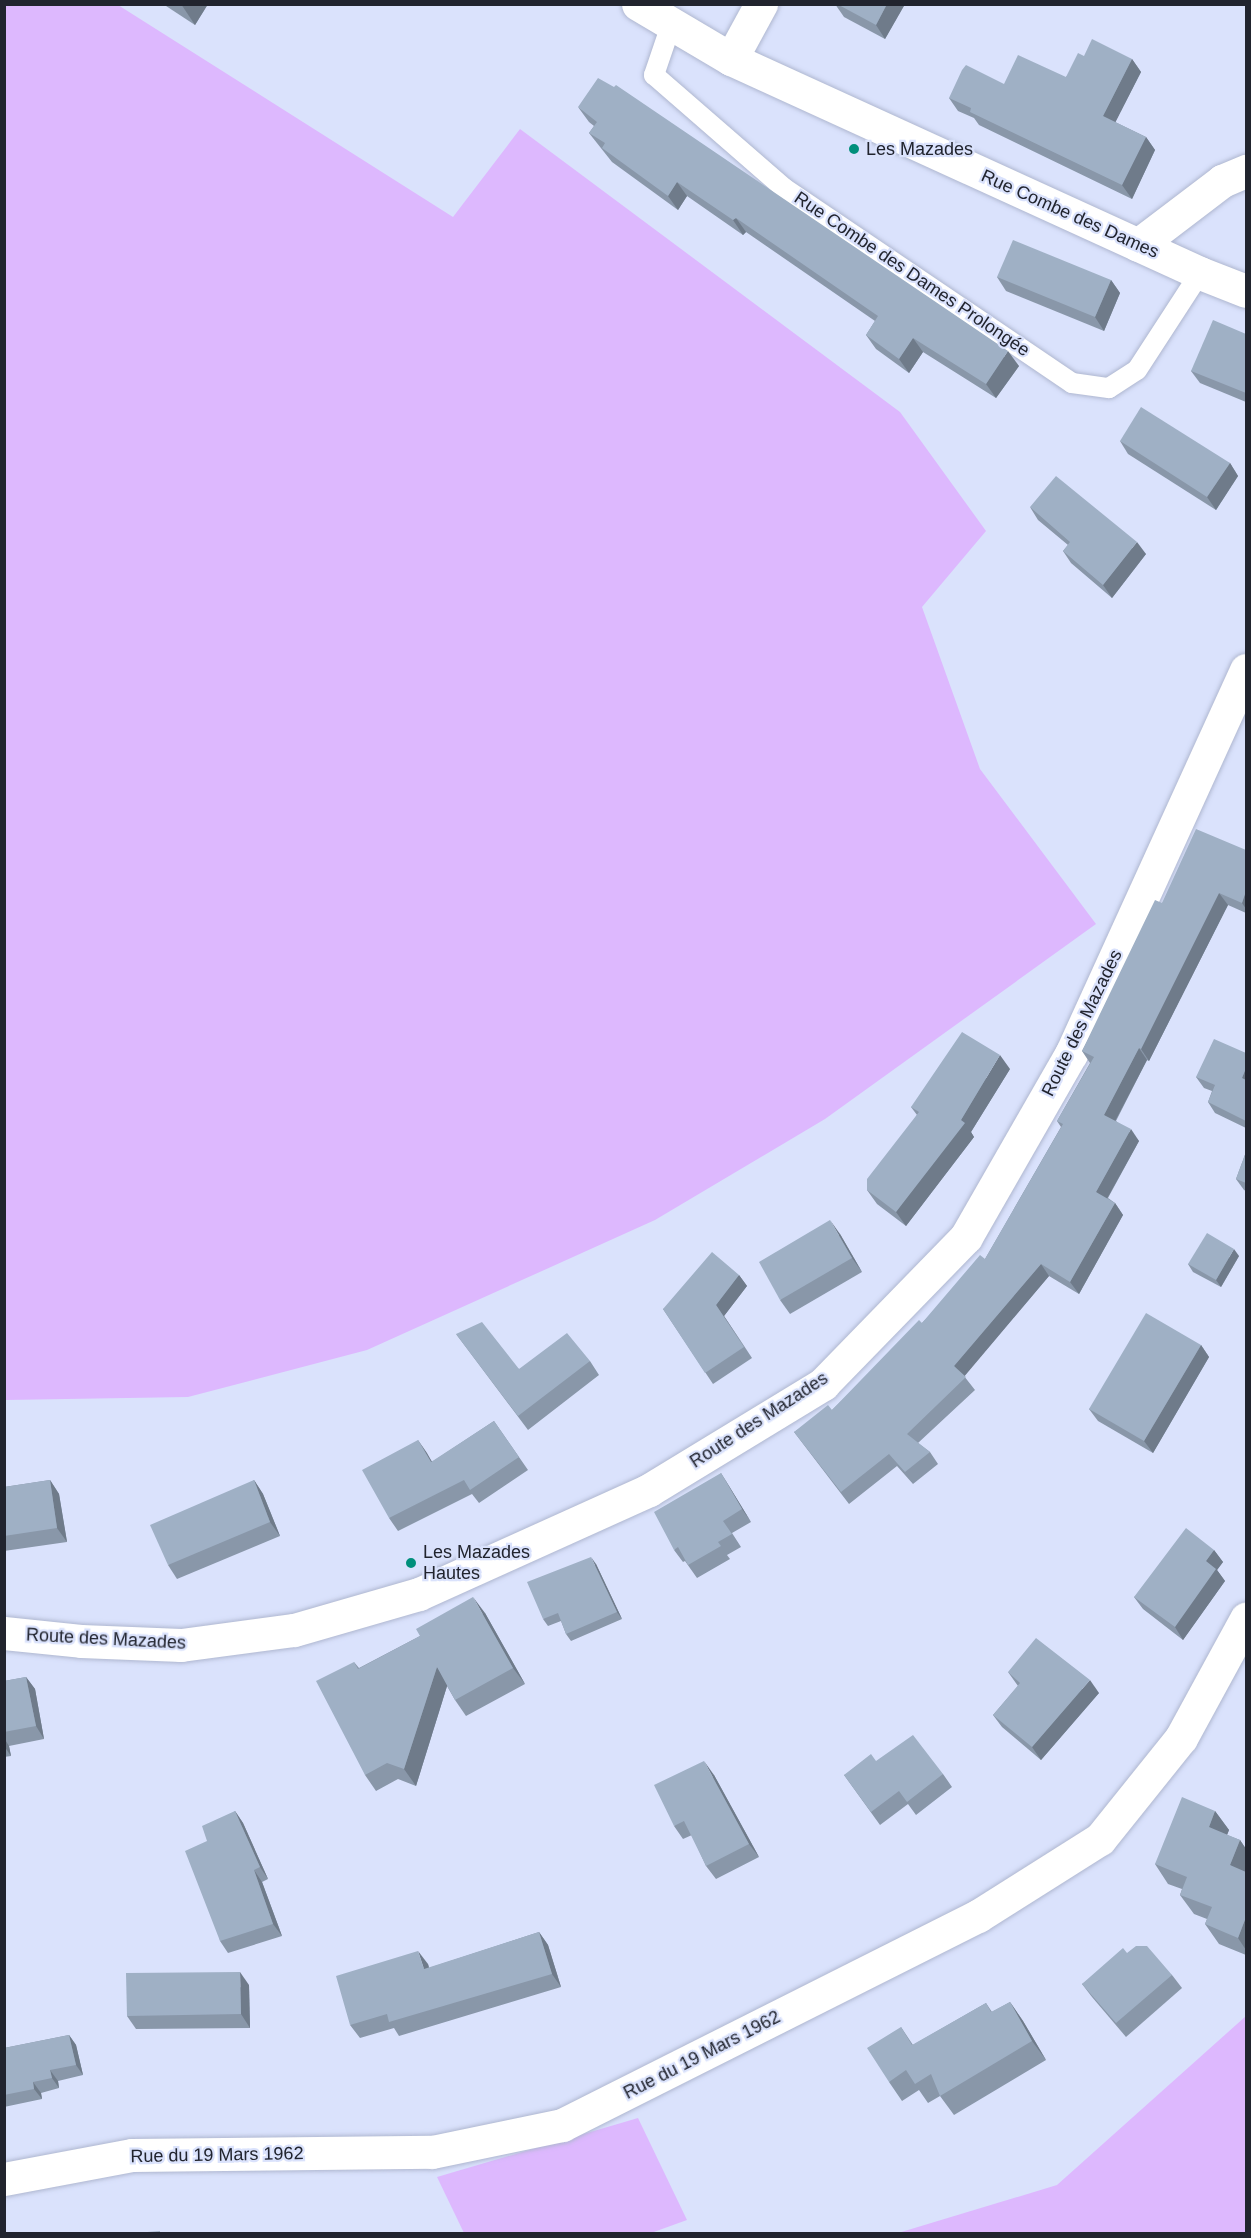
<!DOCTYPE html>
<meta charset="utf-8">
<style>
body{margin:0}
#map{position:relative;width:1251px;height:2238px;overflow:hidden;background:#dae2fc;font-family:Helvetica,sans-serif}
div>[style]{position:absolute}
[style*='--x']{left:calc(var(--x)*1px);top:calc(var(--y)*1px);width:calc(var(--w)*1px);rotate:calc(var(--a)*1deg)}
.green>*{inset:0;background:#ddb8fe}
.roads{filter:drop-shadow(0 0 2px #afb7d0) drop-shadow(0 0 2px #afb7d0)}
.lane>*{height:20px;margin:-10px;padding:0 10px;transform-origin:10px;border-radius:10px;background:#fff}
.street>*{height:33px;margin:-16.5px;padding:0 16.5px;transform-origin:16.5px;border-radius:16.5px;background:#fff}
.wall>*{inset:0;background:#8997a9}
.shaded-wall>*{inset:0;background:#6f7b8a}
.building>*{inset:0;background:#9fb0c5}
.dots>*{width:16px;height:16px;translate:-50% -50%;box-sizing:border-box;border:3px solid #dae2fc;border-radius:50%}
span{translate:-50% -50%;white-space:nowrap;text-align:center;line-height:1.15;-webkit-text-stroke:4.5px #dae2fc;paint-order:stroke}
.poi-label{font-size:18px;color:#21242e}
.left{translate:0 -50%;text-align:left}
.street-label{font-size:18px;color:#21242e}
.frame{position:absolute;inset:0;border:6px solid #21242e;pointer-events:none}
</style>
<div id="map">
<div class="green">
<div style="clip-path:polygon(4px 5px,118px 5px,453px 217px,520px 129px,900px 412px,986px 531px,922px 607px,980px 769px,1096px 924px,825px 1119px,655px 1220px,367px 1350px,188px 1397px,5px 1400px)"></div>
<div style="clip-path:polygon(1246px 2016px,1246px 2233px,898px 2233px,1057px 2185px)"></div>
<div style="clip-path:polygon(638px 2118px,687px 2220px,651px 2233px,464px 2233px,437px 2177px)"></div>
</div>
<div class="roads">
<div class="lane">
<div style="--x:671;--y:25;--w:53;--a:108.8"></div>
<div style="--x:654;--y:75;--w:172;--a:41"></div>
<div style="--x:784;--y:188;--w:348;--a:34.1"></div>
<div style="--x:1072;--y:383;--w:37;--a:8"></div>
<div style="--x:1109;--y:388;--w:33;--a:-33"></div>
<div style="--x:1137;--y:370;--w:116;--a:-57"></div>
</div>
<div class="street">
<div style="--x:638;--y:4;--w:108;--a:30.6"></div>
<div style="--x:731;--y:59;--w:516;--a:24.53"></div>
<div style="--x:1200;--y:273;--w:49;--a:21.4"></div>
<div style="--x:731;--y:59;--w:63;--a:-61.4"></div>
<div style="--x:1138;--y:245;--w:106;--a:-37.3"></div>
<div style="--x:1222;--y:181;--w:26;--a:-23"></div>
<div style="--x:4;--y:1633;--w:77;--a:5.9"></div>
<div style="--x:81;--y:1641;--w:100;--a:2.3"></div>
<div style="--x:181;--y:1645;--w:114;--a:-7.6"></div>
<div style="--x:294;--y:1630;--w:130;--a:-16.1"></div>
<div style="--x:419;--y:1594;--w:252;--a:-24.3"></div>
<div style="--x:649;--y:1490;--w:204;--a:-31.3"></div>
<div style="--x:823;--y:1384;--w:205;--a:-45.8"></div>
<div style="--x:966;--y:1237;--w:211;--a:-60.2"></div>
<div style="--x:1071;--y:1054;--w:422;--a:-65.5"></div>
<div style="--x:4;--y:2179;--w:130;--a:-10.6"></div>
<div style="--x:132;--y:2155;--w:300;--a:-0.6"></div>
<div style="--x:432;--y:2152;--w:133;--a:-11.7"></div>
<div style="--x:562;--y:2125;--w:466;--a:-26.7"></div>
<div style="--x:978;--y:1916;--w:144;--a:-32.3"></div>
<div style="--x:1100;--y:1839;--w:129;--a:-51.3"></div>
<div style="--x:1181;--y:1738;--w:136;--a:-61.4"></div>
</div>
</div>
<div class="wall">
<div style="clip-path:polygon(163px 4px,208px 4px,195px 25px)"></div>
<div style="clip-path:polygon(835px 4px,905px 4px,885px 39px,844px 17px)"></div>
<div style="clip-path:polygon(1084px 56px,1132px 59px,1141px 72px,1115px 122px,1146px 137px,1155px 150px,1132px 199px,979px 125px,974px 118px,958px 111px,949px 98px,1004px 84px,1066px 77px)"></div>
<div style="clip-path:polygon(578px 107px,1019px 366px,996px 398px,923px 352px,909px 373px,876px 349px,866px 335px,875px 321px,746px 232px,743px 235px,687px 196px,678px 210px,612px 162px,589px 133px,594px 126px,589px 122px)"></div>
<div style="clip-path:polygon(997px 277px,1111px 280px,1120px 293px,1104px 331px,1006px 291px)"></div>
<div style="clip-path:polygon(1246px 334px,1246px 402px,1200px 383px,1191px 371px)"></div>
<div style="clip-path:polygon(1120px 441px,1230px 463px,1238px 476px,1216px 510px,1128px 454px)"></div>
<div style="clip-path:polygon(1030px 507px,1146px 554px,1112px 598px,1071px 563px,1063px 551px,1068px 545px,1038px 520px)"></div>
<div style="clip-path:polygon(1246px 850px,1246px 913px,1228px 905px,1149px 1061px,1147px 1060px,1116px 1121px,1139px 1141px,1108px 1198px,1115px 1203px,1123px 1215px,1079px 1294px,1049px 1276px,964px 1376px,975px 1390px,918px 1443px,930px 1452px,938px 1464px,913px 1484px,897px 1466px,849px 1504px,794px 1432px,832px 1410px,922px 1323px,985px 1259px,1061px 1127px,1057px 1121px,1090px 1063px,1082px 1051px,1162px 903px)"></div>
<div style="clip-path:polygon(1246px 1053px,1246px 1128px,1215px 1113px,1208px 1102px,1212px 1091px,1204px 1088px,1196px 1077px)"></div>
<div style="clip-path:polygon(1010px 1069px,971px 1132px,974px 1137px,906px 1226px,877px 1204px,867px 1190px,917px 1115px,911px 1107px)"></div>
<div style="clip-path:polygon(1246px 1152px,1246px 1191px,1244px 1190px,1236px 1179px)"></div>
<div style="clip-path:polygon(840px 1234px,862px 1272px,790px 1314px,780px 1300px)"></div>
<div style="clip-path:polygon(1239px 1256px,1221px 1287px,1193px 1272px,1188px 1264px)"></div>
<div style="clip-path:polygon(739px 1275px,747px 1286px,724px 1316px,752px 1358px,713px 1384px,663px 1309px)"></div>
<div style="clip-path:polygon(456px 1334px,519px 1369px,590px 1361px,599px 1375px,528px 1430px)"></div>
<div style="clip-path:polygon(1201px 1345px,1209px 1357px,1153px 1453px,1098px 1421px,1089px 1409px)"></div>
<div style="clip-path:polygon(494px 1421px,528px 1470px,479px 1503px,472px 1494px,398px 1531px,389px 1518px,418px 1440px,432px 1462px)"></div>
<div style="clip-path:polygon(721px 1473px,729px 1486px,751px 1522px,732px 1533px,741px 1547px,727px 1555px,730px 1559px,697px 1578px,685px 1561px,683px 1562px,674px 1550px)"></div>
<div style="clip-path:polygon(50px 1480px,59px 1494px,67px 1542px,4px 1551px,4px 1487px)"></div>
<div style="clip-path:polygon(254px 1480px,263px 1494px,280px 1536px,177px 1579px,168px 1565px)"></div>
<div style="clip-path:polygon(1214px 1550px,1223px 1562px,1217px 1570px,1225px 1581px,1183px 1640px,1143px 1609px,1134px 1597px)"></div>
<div style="clip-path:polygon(596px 1564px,622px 1619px,571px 1641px,566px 1634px,561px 1621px,548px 1626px,543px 1619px)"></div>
<div style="clip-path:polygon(485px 1613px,525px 1684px,466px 1716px,455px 1700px,447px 1686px,416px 1786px,398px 1779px,376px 1791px,365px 1775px,354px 1662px,359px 1668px,420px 1636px)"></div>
<div style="clip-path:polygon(1008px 1672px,1099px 1693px,1041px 1760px,1002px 1727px,993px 1715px,1018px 1686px)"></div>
<div style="clip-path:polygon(26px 1677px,35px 1689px,44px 1739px,9px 1746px,11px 1756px,4px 1757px,4px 1681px)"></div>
<div style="clip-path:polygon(876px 1761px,943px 1774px,952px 1787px,916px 1815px,908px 1804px,880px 1825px,844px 1775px)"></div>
<div style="clip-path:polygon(714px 1775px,759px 1857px,716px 1879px,706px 1866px,692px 1835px,683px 1839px,674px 1826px)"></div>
<div style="clip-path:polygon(235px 1811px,243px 1823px,268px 1879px,262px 1882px,282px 1936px,228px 1953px,220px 1941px,207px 1841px)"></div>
<div style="clip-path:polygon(1215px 1811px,1229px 1830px,1227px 1835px,1240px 1840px,1246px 1849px,1246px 1955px,1219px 1944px,1205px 1924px,1207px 1919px,1194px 1914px,1180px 1895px,1182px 1889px,1168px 1884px,1155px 1864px)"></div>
<div style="clip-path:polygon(539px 1932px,548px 1945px,561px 1987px,399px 2036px,394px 2028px,360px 2038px,350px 2025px,428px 1964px,429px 1968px)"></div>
<div style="clip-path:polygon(1127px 1953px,1172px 1975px,1182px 1988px,1126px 2037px,1092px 1997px,1082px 1984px)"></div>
<div style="clip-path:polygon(249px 1985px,250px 2028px,136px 2029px,127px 2016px)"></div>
<div style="clip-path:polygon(1010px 2002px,1023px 2021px,1046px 2060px,954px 2115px,940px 2096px,928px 2103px,919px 2090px,902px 2101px,889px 2082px,901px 2027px,913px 2045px,986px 2003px,992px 2012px)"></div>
<div style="clip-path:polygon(69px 2035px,76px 2045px,83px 2075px,58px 2081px,59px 2088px,41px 2093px,42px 2099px,4px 2107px,4px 2048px)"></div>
</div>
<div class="shaded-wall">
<div style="clip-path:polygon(181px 4px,208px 4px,195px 25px)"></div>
<div style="clip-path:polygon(887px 4px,905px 4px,885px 39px,876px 25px)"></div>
<div style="clip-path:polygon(1132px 59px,1141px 72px,1112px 129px,1103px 116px)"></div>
<div style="clip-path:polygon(1146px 137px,1155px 150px,1132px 199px,1122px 185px)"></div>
<div style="clip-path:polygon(677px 182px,687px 196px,678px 210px,668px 196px)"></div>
<div style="clip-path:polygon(736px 218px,746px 232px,743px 235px,733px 220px)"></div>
<div style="clip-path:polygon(1111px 280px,1120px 293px,1104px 331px,1095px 317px)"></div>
<div style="clip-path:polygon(913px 338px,923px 352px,909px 373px,899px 359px)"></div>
<div style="clip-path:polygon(1008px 351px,1019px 366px,996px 398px,986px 384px)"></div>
<div style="clip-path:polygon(1230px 463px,1238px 476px,1216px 510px,1207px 497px)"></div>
<div style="clip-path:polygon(1137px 542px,1146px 554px,1112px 598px,1103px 585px)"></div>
<div style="clip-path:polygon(1246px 891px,1246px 909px,1242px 903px)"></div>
<div style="clip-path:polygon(1219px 893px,1228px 905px,1149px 1061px,1141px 1049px)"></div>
<div style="clip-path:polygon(1139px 1048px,1147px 1060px,1112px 1127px,1104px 1115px)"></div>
<div style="clip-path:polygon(1000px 1055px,1010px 1069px,971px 1132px,974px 1137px,906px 1226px,896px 1212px,961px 1120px)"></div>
<div style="clip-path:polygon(1246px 1068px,1246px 1085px,1242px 1078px)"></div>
<div style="clip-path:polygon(1131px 1129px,1139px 1141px,1104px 1204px,1096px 1192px)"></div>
<div style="clip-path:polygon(1115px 1203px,1123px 1215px,1079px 1294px,1070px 1282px)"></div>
<div style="clip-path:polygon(830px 1220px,840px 1234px,862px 1272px,852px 1258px)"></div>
<div style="clip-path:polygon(1234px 1249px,1239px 1256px,1221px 1287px,1216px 1280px)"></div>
<div style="clip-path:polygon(1041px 1264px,1049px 1276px,963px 1378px,954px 1366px)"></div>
<div style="clip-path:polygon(739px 1275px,747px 1286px,724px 1316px,752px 1358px,716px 1305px)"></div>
<div style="clip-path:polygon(1201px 1345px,1209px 1357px,1153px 1453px,1144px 1441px)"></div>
<div style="clip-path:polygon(418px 1440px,427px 1453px,440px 1476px,431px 1462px)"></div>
<div style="clip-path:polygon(721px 1473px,729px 1486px,751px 1522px,742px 1509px)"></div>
<div style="clip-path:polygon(50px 1480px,59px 1494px,67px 1542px,57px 1528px)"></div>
<div style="clip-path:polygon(254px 1480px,263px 1494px,280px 1536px,270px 1522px)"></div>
<div style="clip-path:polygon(1214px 1550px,1223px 1562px,1217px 1570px,1225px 1581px,1183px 1640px,1175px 1627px,1206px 1561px)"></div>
<div style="clip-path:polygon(591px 1557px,596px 1564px,622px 1619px,617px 1612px)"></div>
<div style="clip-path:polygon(473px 1597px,485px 1613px,525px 1684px,513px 1668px)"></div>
<div style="clip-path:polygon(437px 1667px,448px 1683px,416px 1786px,404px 1769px)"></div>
<div style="clip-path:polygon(26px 1677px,35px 1689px,44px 1739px,36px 1726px)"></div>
<div style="clip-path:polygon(1090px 1680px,1099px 1693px,1041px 1760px,1032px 1747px)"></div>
<div style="clip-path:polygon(4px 1738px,9px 1746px,11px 1756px,4px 1746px)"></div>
<div style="clip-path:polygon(704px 1761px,714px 1775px,759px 1857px,749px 1844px)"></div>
<div style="clip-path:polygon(235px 1811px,243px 1823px,268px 1879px,260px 1867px)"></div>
<div style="clip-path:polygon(1215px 1811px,1229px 1830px,1222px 1847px,1209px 1827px)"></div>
<div style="clip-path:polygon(1240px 1840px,1246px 1849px,1246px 1877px,1230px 1865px)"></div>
<div style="clip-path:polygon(254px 1870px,262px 1882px,282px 1936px,273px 1924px)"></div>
<div style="clip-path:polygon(1246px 1917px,1246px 1950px,1238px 1938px)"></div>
<div style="clip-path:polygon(539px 1932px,548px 1945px,561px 1987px,552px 1974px)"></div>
<div style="clip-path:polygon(418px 1951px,428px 1964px,433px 1982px,424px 1969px)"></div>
<div style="clip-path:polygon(240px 1972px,249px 1985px,250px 2028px,241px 2014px)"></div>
<div style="clip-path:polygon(1010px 2002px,1023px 2021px,1046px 2060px,1032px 2041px)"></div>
<div style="clip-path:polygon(69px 2035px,76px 2045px,83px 2075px,76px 2065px)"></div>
<div style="clip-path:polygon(50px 2070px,58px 2081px,59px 2088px,52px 2078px)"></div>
<div style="clip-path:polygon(33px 2082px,41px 2093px,42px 2099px,34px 2089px)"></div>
</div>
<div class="building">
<div style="clip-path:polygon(837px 4px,887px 4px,876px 25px)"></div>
<div style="clip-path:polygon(1092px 39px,1132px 59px,1103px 116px,1146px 137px,1122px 185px,970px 112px,971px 108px,949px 98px,962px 70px,966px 65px,1004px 84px,1018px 55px,1066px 77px,1078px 53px,1084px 56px)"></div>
<div style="clip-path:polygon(598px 78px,614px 87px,616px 85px,1008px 351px,986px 384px,913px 338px,899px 359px,866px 335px,878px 316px,736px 218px,733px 220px,677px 182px,668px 196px,602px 148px,605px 143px,589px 133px,597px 122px,578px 107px)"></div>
<div style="clip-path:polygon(1013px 240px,1111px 280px,1095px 317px,997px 277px)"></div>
<div style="clip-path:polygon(1213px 320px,1246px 334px,1246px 393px,1191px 371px)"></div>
<div style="clip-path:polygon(1141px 407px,1230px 463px,1207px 497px,1120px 441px)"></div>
<div style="clip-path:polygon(1056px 476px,1137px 542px,1103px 585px,1063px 551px,1070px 542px,1030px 507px)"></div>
<div style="clip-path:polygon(1196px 829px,1246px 850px,1246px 891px,1242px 903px,1219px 893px,1141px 1049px,1139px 1048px,1104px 1115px,1131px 1129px,1096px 1192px,1115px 1203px,1070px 1282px,1041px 1264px,954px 1366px,966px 1377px,907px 1434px,930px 1452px,905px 1472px,889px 1454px,841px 1492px,794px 1432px,828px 1405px,832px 1410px,919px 1320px,922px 1323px,980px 1255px,985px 1259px,1063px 1124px,1057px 1121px,1094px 1057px,1082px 1051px,1155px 900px,1162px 903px)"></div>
<div style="clip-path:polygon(962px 1032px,1000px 1055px,961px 1120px,965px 1123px,896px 1212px,867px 1190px,867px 1179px,919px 1112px,911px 1107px)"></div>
<div style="clip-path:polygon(1214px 1039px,1246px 1053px,1246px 1068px,1242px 1078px,1246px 1080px,1246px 1121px,1208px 1102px,1215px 1085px,1196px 1077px)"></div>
<div style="clip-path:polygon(1246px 1152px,1246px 1183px,1236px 1179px)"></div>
<div style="clip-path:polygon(830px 1220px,852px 1258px,780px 1300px,759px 1262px)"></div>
<div style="clip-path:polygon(1207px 1233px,1234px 1249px,1216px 1280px,1188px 1264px)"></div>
<div style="clip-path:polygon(712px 1252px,739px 1275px,716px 1305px,744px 1347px,705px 1373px,663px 1309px)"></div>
<div style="clip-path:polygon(1146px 1313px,1201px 1345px,1144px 1441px,1089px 1409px)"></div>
<div style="clip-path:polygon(482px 1322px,519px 1369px,567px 1333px,590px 1361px,518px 1416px,456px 1334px)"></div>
<div style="clip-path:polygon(494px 1421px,519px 1457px,470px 1490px,464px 1480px,389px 1518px,362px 1470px,418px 1440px,431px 1462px)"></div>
<div style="clip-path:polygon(721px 1473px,742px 1509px,723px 1521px,732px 1534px,718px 1542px,721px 1546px,688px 1565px,678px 1547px,674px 1550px,654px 1512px)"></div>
<div style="clip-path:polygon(50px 1480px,57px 1528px,4px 1536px,4px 1487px)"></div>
<div style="clip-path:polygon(254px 1480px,270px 1522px,168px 1565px,150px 1525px)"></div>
<div style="clip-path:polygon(1186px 1528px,1214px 1550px,1206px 1561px,1216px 1569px,1175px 1627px,1134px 1597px)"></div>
<div style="clip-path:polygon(591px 1557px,617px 1612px,566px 1634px,558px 1613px,543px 1619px,527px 1582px)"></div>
<div style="clip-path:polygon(473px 1597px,513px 1668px,455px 1700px,437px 1667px,404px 1769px,387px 1763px,365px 1775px,316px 1681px,354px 1662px,358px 1669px,420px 1636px,416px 1629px)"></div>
<div style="clip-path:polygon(1036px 1638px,1090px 1680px,1032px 1747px,993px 1715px,1020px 1683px,1008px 1672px)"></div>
<div style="clip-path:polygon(26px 1677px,36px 1726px,4px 1732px,4px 1681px)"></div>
<div style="clip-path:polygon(913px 1735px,943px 1774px,907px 1802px,899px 1791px,871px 1812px,844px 1775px,871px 1754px,876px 1761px)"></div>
<div style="clip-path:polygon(704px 1761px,749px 1844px,706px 1866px,684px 1821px,674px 1826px,654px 1785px)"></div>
<div style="clip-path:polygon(1182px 1797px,1215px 1811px,1209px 1827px,1240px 1840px,1230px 1865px,1246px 1872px,1246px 1917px,1238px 1938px,1205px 1924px,1212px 1907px,1180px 1895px,1187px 1877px,1155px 1864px)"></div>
<div style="clip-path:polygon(235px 1811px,260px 1867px,254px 1870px,273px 1924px,220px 1941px,185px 1851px,207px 1841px,202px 1826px)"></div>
<div style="clip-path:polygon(539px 1932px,552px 1974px,389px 2022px,387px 2014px,350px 2025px,336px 1976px,418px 1951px,424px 1969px)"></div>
<div style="clip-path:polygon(1136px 1946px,1147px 1946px,1172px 1975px,1116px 2023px,1082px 1984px,1123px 1948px,1127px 1953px)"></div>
<div style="clip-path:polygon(240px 1972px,241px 2014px,127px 2016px,126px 1973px)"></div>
<div style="clip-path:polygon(1010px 2002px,1032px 2041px,940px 2096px,931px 2074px,915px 2084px,906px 2070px,889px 2082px,867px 2048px,901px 2027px,912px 2045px,986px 2003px,991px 2012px)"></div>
<div style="clip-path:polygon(69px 2035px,76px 2065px,50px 2070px,52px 2078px,33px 2082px,34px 2089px,4px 2095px,4px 2048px)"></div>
<div style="clip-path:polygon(160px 2231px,160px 2234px,122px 2234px)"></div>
</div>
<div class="dots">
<div style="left:854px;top:149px;background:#008f7b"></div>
<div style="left:411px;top:1563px;background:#008f7b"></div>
</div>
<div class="poi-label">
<span class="left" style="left:866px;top:149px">Les Mazades</span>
<span class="left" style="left:423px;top:1563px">Les Mazades<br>Hautes</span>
</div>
<div class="street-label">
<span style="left:1070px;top:214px;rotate:24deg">Rue Combe des Dames</span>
<span style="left:912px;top:274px;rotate:34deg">Rue Combe des Dames Prolongée</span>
<span style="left:1082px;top:1023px;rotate:-64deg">Route des Mazades</span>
<span style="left:759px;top:1420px;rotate:-33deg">Route des Mazades</span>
<span style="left:106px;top:1639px;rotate:3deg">Route des Mazades</span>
<span style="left:702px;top:2055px;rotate:-27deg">Rue du 19 Mars 1962</span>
<span style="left:217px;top:2155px;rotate:-1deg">Rue du 19 Mars 1962</span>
</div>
<div class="frame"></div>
</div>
